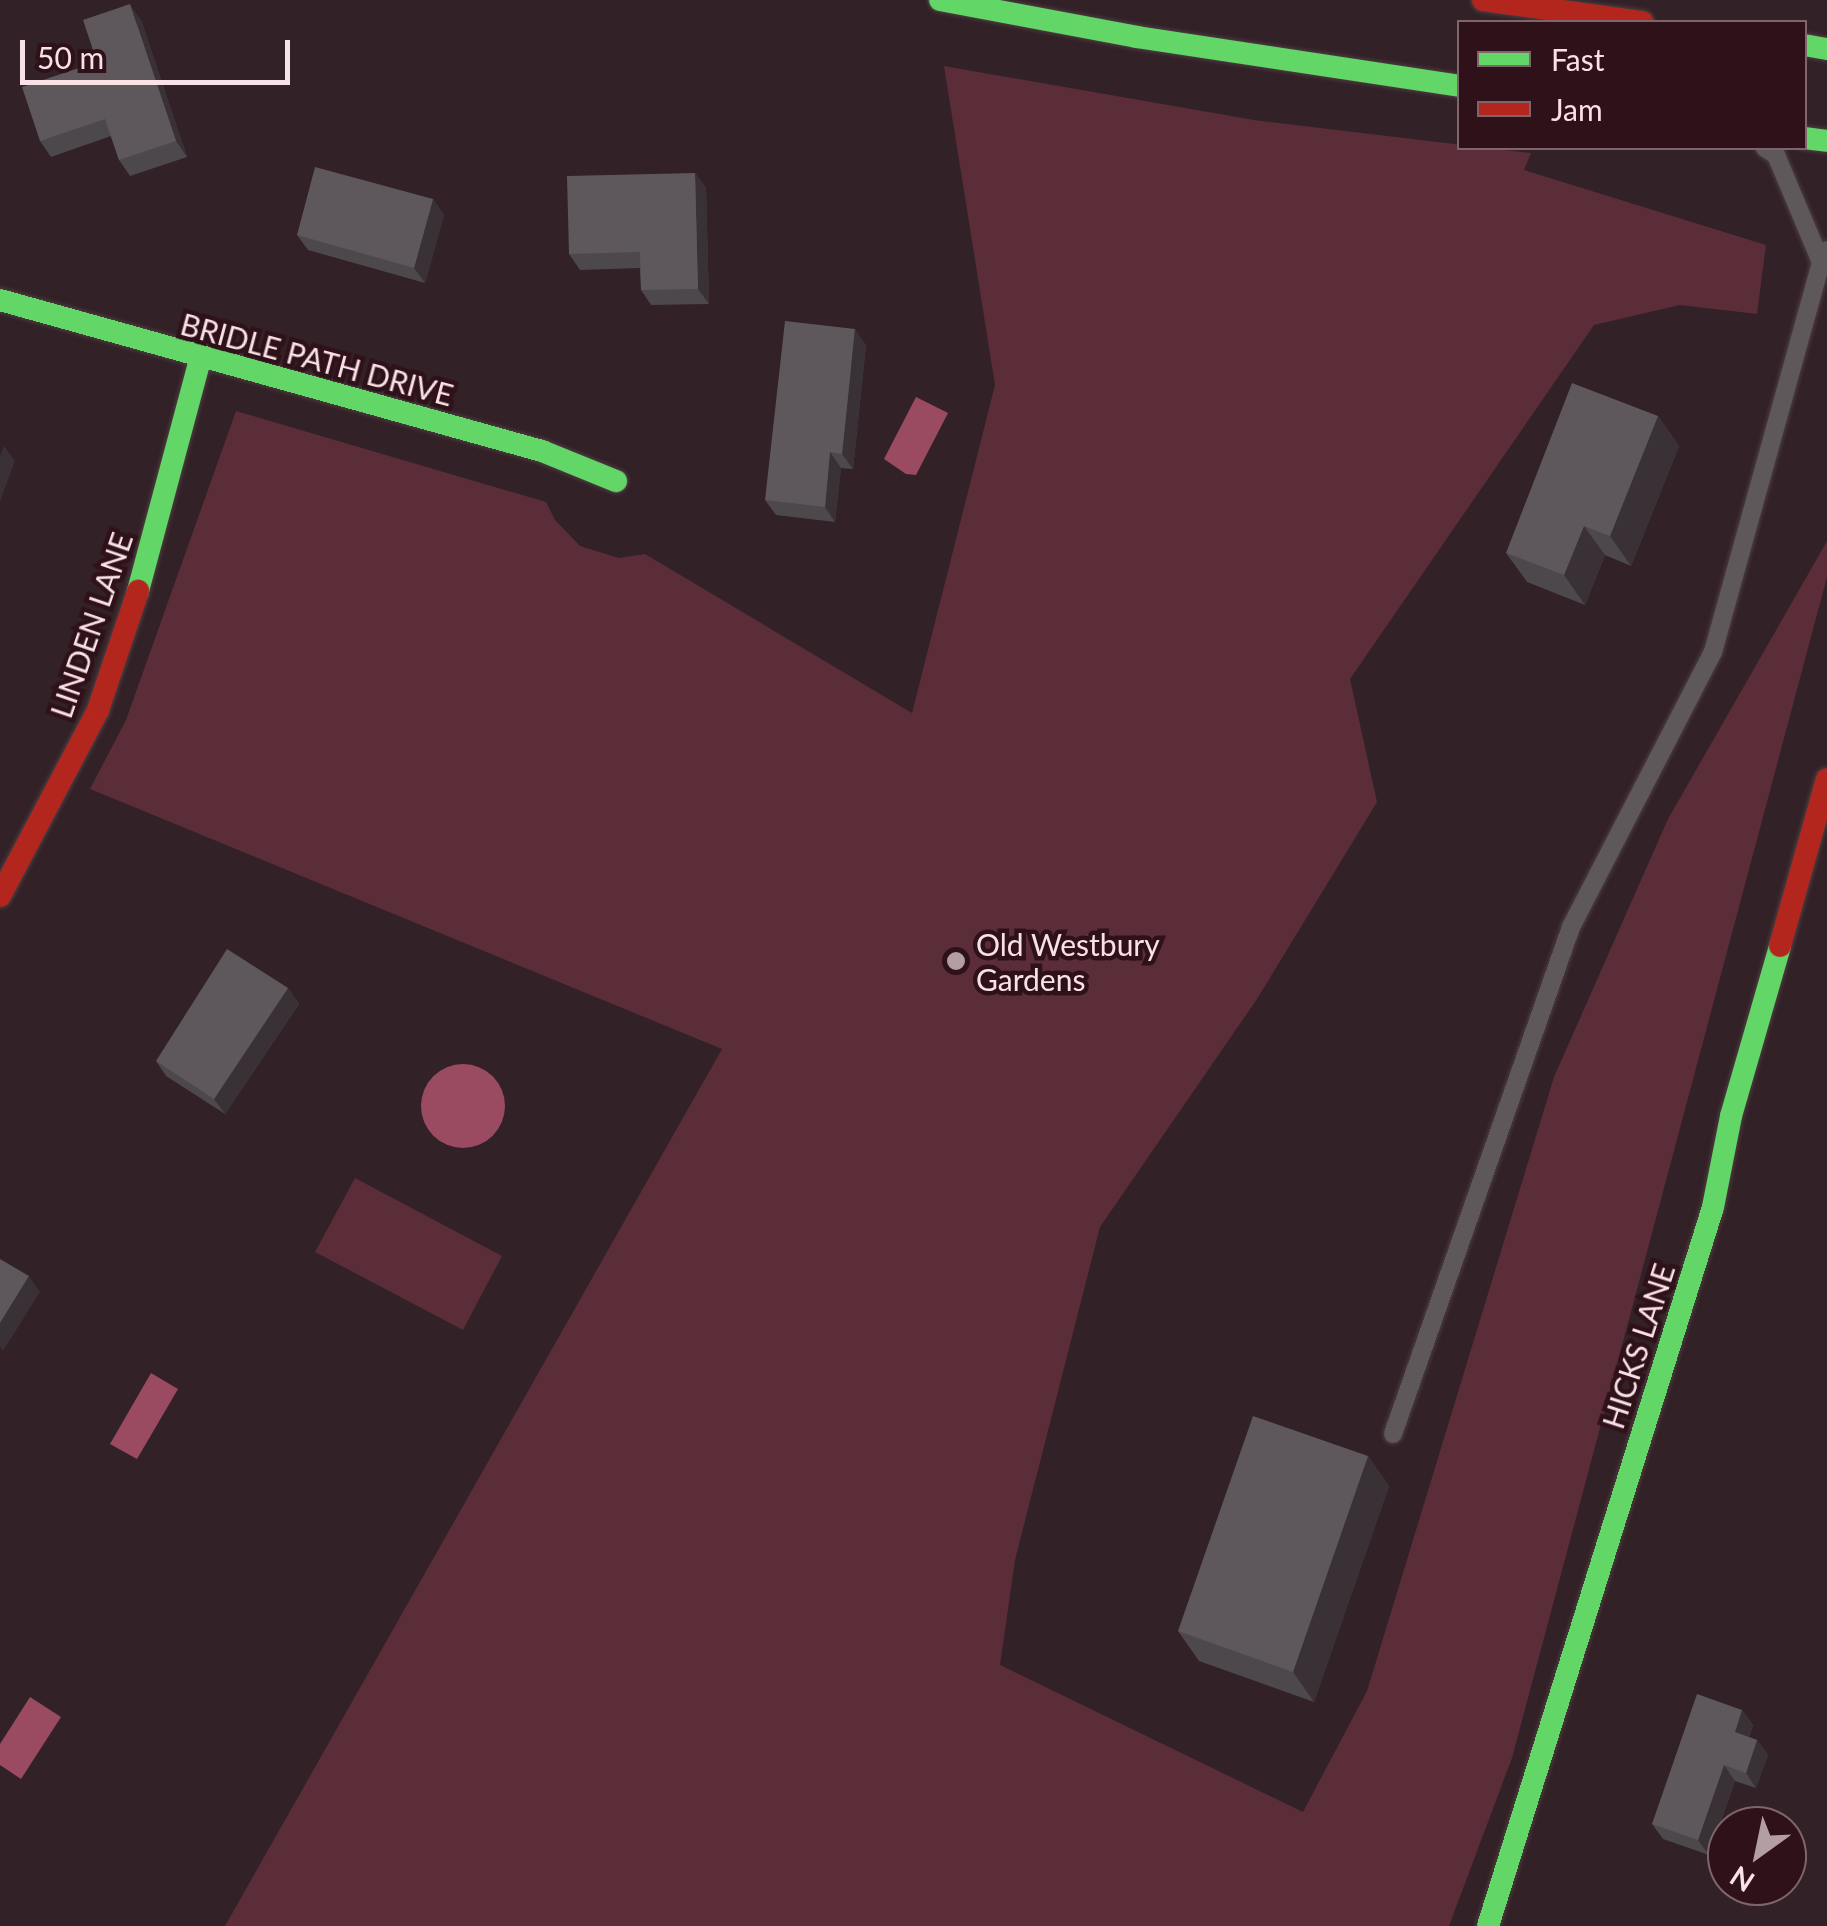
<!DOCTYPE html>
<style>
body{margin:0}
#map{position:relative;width:1827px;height:1926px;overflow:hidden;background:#322126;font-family:Lato,sans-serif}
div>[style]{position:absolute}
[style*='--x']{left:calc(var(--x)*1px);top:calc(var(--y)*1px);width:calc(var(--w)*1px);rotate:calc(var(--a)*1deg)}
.green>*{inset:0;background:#5a2d39}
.water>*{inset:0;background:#9a4b61}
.round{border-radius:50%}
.roads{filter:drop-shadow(0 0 2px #4c3e42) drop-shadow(0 0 2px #4c3e42)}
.lane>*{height:18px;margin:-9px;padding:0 9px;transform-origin:9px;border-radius:9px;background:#5f585a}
.fast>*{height:22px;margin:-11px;padding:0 11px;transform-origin:11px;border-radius:11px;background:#63d668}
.jam>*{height:22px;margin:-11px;padding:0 11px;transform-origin:11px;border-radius:11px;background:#b3261e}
.wall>*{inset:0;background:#4c484c}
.shaded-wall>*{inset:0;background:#3a3136}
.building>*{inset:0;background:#5e585c}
.dots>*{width:28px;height:28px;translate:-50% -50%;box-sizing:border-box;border:5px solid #2f1119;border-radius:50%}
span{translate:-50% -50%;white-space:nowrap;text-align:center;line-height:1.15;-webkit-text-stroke:9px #2f1119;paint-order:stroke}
.street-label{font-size:30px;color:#f8e2e7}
.poi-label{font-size:30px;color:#f8e2e7}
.left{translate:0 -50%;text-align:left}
.legend{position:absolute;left:1457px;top:20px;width:350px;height:130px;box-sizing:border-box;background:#2f1119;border:2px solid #7f656b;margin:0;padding:12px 18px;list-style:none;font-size:30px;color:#f8e2e7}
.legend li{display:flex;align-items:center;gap:20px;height:50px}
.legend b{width:50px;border:2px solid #7f656b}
.north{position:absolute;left:1707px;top:1806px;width:100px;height:100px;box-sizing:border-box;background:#2f1119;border:2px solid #7f656b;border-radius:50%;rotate:213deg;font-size:28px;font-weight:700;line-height:40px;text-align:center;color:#f8e2e7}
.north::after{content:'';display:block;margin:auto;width:35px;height:45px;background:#b39ea3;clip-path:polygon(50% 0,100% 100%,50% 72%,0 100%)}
.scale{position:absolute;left:20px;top:40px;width:270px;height:45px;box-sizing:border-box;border:5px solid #f8e2e7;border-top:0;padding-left:12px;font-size:30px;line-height:35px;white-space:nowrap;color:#f8e2e7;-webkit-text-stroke:8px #2f1119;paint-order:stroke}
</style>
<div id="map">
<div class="green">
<div style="clip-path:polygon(944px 66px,1254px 120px,1531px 153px,1524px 170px,1766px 245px,1757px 314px,1680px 305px,1594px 325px,1350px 679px,1377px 802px,1257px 999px,1100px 1227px,1015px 1560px,1000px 1665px,1303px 1812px,1367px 1691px,1554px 1077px,1668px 819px,1827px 541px,1827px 577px,1512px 1758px,1449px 1926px,225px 1926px,722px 1049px,90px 789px,126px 720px,236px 411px,546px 502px,555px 520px,580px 546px,619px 558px,645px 554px,912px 713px,995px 385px)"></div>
<div style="clip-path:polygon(355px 1178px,502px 1256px,463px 1330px,315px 1252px)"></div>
</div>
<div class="water">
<div style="clip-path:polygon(916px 397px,948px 413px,916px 475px,906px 474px,884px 459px)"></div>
<div class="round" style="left:421px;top:1064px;width:84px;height:84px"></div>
<div style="clip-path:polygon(151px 1373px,178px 1389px,137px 1459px,110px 1444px)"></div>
<div style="clip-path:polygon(30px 1697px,61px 1717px,21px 1779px,0 1765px,0 1744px)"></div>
</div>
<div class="roads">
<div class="lane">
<div style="--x:1765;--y:148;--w:13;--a:32"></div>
<div style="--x:1776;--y:155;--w:116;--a:67.2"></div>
<div style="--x:1821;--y:262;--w:13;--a:-63"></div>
<div style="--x:1393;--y:1434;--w:537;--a:-70.65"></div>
<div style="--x:1571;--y:927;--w:309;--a:-62.7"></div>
<div style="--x:1713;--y:652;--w:405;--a:-74.5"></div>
</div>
<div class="fast">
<div style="--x:940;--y:0;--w:200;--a:10.6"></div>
<div style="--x:1137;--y:37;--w:327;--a:8.6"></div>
<div style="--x:1804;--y:45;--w:23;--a:10"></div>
<div style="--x:1804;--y:138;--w:23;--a:7"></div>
<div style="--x:0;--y:300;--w:563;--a:15.57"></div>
<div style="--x:542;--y:451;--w:80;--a:22.1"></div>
<div style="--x:138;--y:591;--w:240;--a:-75"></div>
<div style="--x:1488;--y:1926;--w:753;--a:-72.62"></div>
<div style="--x:1713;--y:1207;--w:93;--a:-78.8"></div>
<div style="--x:1731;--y:1116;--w:177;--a:-73.9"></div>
</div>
<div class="jam">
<div style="--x:1483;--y:0;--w:161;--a:7.9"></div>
<div style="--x:0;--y:896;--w:210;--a:-62.2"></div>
<div style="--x:98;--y:710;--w:126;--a:-71.4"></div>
<div style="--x:1780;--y:946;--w:173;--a:-74.3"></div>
</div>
</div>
<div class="wall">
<div style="clip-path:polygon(141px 20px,187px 157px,130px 176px,119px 160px,111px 136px,51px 157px,40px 141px,97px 62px)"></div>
<div style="clip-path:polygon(695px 173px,706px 188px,709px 304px,651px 305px,641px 290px,640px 268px,580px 270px,569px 254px)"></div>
<div style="clip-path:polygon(433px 199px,444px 215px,425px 283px,308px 250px,297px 235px)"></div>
<div style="clip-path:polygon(866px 345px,853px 469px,841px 468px,835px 522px,776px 515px,765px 500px)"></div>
<div style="clip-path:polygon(1658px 416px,1679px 446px,1631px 566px,1605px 555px,1585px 605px,1527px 582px,1506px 553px)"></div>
<div style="clip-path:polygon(288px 988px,299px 1004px,225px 1114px,166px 1076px,156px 1061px)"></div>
<div style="clip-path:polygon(1368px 1456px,1389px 1486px,1314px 1702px,1199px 1661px,1178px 1631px)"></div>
<div style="clip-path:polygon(1742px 1710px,1753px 1725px,1749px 1737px,1757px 1740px,1768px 1755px,1756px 1788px,1735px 1781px,1709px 1855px,1663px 1839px,1652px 1824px)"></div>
</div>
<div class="shaded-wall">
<div style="clip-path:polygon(130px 4px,141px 20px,187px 157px,176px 141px)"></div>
<div style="clip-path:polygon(695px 173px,706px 188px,709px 304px,698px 289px)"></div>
<div style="clip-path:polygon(433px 199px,444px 215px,425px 283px,414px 268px)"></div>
<div style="clip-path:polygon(855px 329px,866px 345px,853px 469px,842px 454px)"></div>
<div style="clip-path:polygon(1658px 416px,1679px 446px,1631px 566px,1610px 536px)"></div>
<div style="clip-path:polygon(4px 446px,15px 461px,0 501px,0 456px)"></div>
<div style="clip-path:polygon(830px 452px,841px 468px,835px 522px,825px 507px)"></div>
<div style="clip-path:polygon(1584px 526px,1605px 555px,1585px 605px,1564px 575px)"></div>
<div style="clip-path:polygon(288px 988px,299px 1004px,225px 1114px,214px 1099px)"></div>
<div style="clip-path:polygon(29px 1276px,40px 1292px,3px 1351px,0 1347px,0 1323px)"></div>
<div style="clip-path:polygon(1368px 1456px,1389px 1486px,1314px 1702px,1293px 1672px)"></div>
<div style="clip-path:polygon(1742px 1710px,1753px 1725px,1745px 1747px,1735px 1732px)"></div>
<div style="clip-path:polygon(1757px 1740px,1768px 1755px,1756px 1788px,1746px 1773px)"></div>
<div style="clip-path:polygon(1724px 1765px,1735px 1781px,1709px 1855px,1698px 1840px)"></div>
</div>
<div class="building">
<div style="clip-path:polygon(130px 4px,176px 141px,119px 160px,105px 119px,40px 141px,22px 87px,97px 62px,83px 20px)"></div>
<div style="clip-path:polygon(315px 167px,433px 199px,414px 268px,297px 235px)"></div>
<div style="clip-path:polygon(695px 173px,698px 289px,641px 290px,640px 252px,569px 254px,567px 176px)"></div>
<div style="clip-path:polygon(785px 321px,855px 329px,842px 454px,830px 452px,825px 507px,765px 500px)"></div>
<div style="clip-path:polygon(1572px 383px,1658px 416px,1610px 536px,1584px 526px,1564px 575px,1506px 553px)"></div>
<div style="clip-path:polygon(227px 949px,288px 988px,214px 1099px,156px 1061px)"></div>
<div style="clip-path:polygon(0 1259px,29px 1276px,0 1323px)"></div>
<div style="clip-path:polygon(1253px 1416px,1368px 1456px,1293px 1672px,1178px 1631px)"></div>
<div style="clip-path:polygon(1697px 1694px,1742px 1710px,1735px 1732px,1757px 1740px,1746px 1773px,1724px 1765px,1698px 1840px,1652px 1824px)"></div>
</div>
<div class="dots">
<div style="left:956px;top:961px;background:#b39ea3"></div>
</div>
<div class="street-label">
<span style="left:317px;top:359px;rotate:15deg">BRIDLE PATH DRIVE</span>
<span style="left:91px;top:625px;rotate:-71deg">LINDEN LANE</span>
<span style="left:1638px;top:1346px;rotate:-72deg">HICKS LANE</span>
</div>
<div class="poi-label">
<span class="left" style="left:976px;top:961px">Old Westbury<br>Gardens</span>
</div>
<ul class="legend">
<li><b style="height:12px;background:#63d668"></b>Fast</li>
<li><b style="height:12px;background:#b3261e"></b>Jam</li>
</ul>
<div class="north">N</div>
<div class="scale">50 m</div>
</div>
